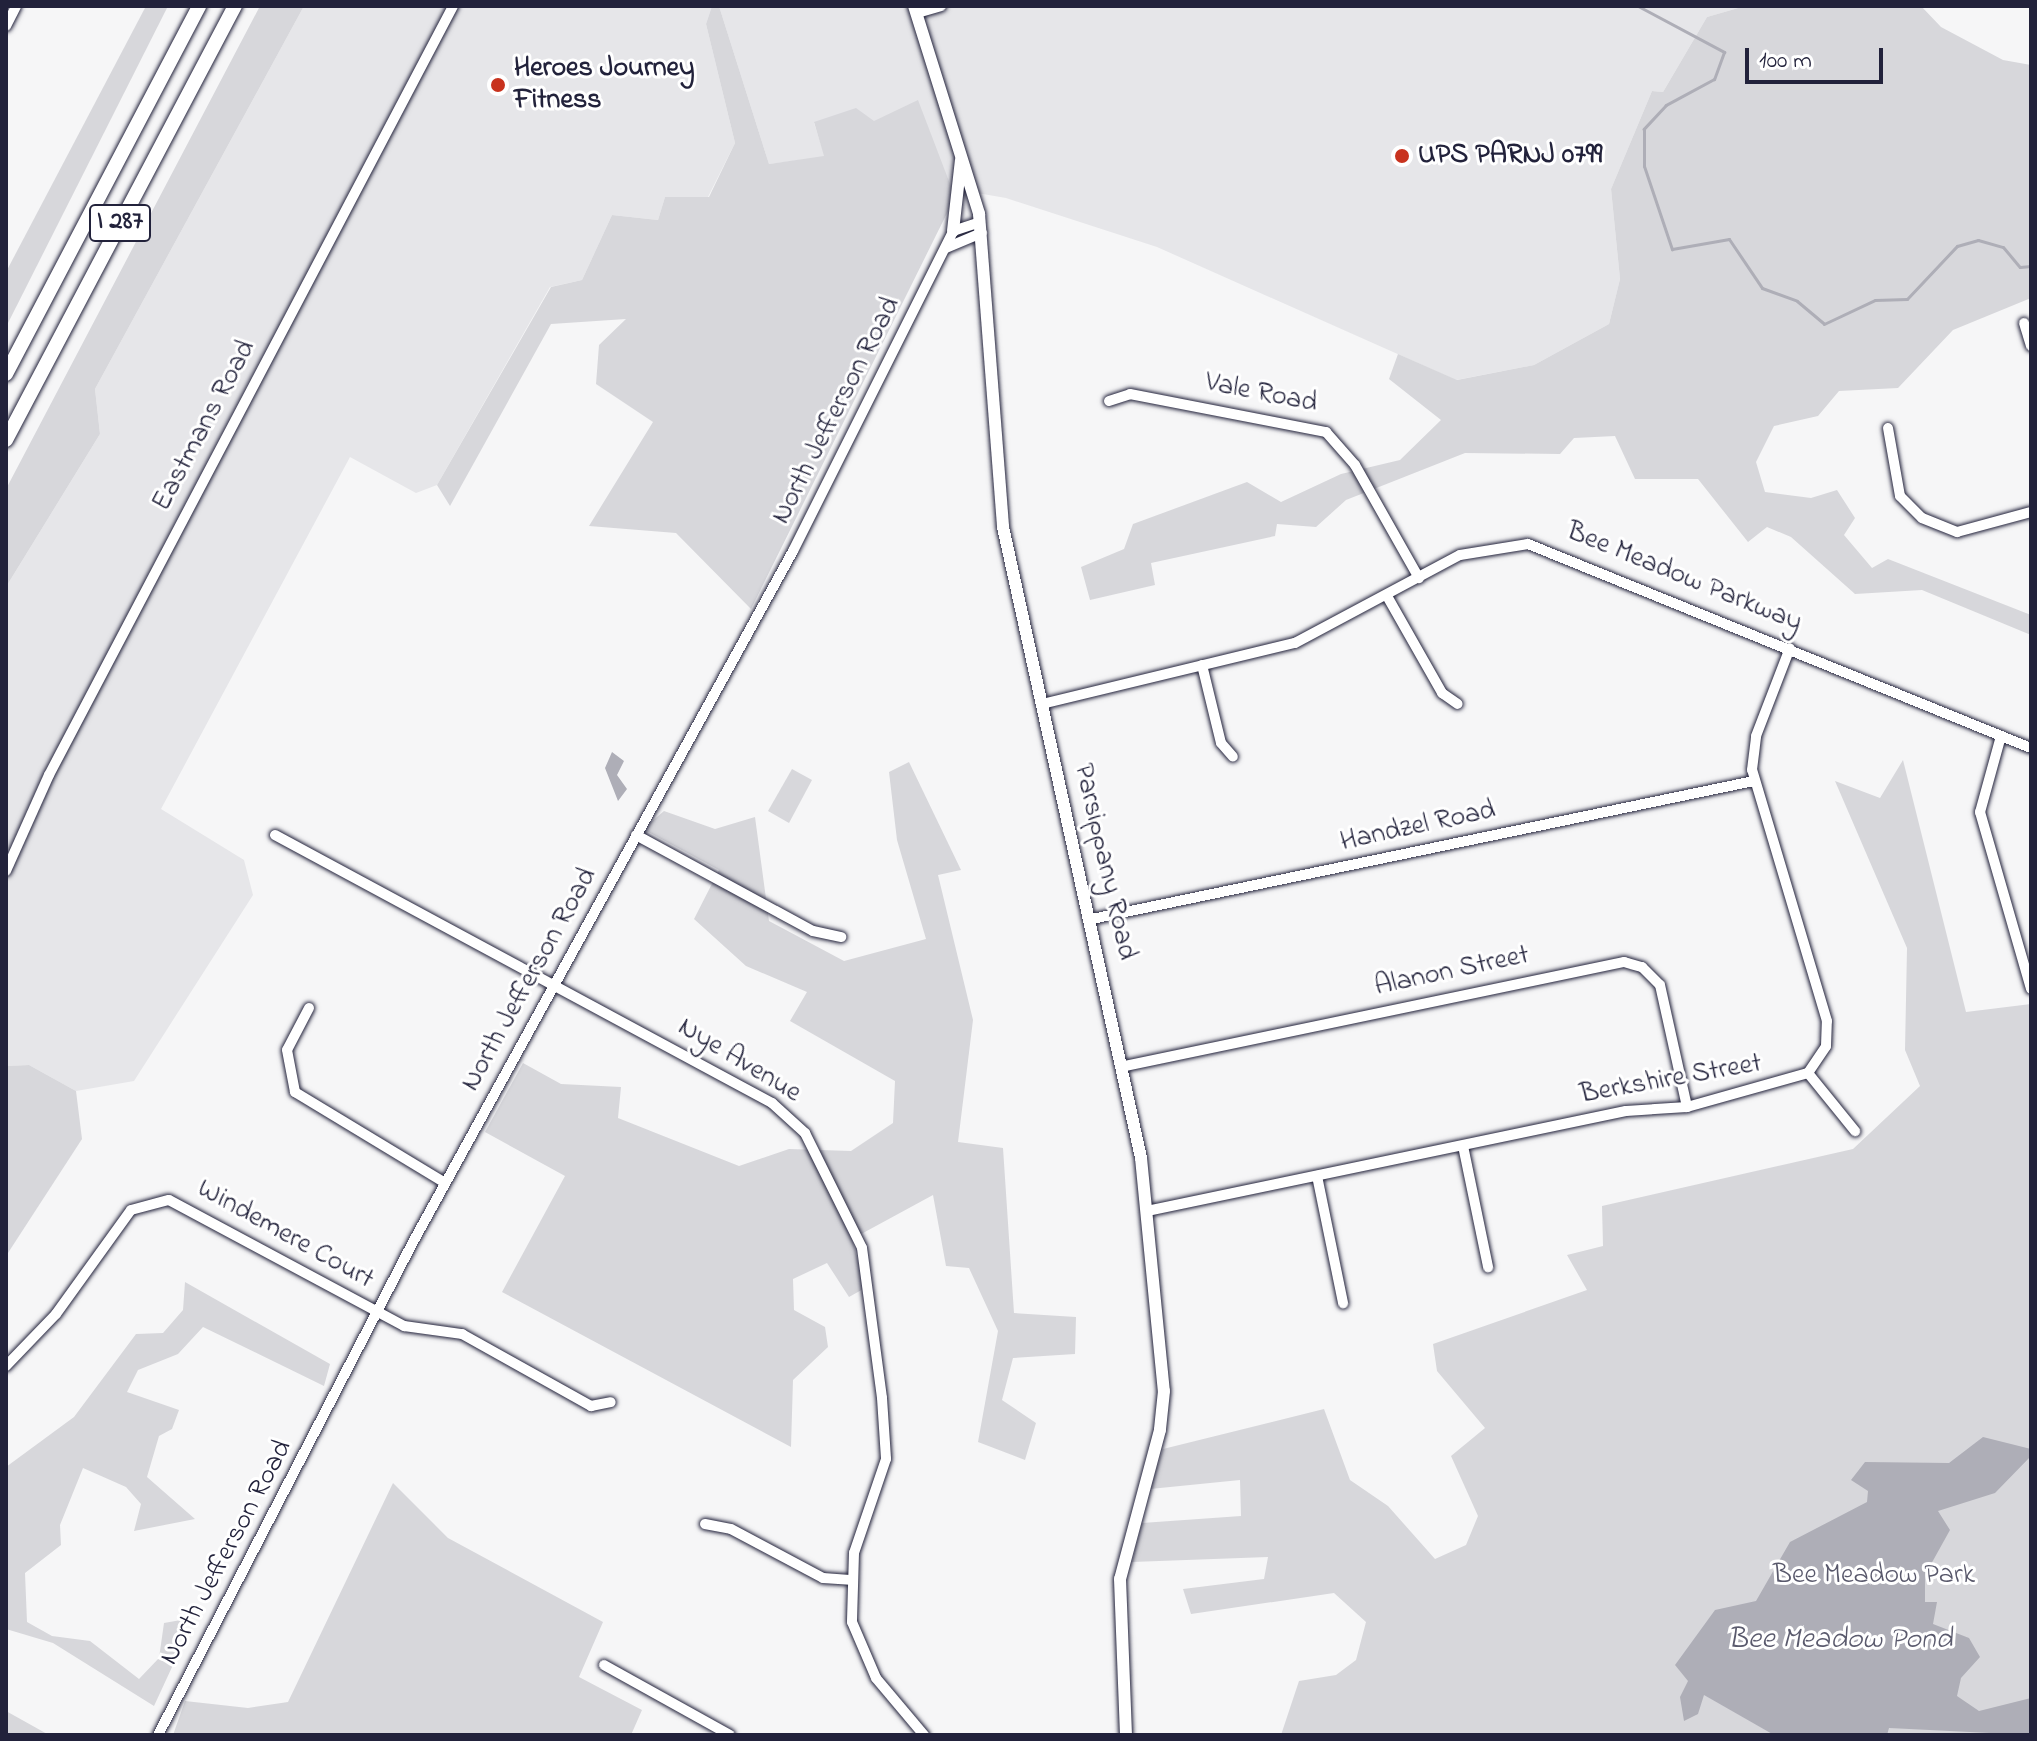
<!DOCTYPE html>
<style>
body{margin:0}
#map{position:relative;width:2037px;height:1741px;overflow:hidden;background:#f6f6f7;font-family:"Indie Flower",sans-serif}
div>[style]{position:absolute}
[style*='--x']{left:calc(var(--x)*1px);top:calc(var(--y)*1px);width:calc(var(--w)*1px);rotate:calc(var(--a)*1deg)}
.built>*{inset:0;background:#e6e6e9}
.green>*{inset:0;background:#d7d7db}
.water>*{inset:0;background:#aeaeb7}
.stream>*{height:3px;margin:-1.5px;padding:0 1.5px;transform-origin:1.5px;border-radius:1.5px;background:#aeaeb7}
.roads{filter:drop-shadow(0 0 2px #22223b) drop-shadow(0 0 2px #22223b)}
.minor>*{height:10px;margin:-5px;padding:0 5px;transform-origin:5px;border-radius:5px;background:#fff}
.major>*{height:12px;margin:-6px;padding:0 6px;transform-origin:6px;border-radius:6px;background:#fff}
.highway>*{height:14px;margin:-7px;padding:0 7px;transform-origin:7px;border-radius:7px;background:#fff}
.dots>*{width:22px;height:22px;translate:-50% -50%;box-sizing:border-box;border:4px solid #fff;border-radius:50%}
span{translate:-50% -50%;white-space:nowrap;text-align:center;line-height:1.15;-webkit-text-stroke:6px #fff;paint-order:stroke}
.shield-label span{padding:2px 6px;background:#fff;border:2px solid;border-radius:6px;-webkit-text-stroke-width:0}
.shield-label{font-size:26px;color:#22223b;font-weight:700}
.poi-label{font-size:28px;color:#22223b;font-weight:700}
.left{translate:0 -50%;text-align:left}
.street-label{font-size:28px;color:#22223b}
.park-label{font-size:28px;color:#58586b}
.water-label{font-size:30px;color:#5a5a6d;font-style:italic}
.frame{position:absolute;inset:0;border:8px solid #22223b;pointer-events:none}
.scale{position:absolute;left:1745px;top:48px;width:138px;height:36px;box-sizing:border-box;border:4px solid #22223b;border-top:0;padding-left:10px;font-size:24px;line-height:28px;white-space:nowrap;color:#22223b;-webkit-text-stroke:6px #fff;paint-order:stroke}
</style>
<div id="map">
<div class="built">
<div style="clip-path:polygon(304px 6px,712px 6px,706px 24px,735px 143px,708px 197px,665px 197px,658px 220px,612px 215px,582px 280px,550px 287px,437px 485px,416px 493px,350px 457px,161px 809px,244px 860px,253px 895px,134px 1081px,76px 1091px,29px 1065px,6px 1066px,6px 587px,100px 434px,95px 389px)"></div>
<div style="clip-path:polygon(719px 6px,1745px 6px,1707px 17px,1663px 92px,1652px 91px,1611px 189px,1620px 279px,1609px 324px,1534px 365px,1456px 380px,1157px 247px,1006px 198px,954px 189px,874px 121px,814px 123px,825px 157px,769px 164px)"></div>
</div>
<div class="green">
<div style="clip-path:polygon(146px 6px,168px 6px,6px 327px,6px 272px)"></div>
<div style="clip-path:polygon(260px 6px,304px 6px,95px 389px,100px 434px,6px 587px,6px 489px)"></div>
<div style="clip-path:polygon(712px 6px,719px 6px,769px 164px,824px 156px,814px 122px,856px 108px,874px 121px,918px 100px,955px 197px,751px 609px,676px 533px,589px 526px,653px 422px,596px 384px,599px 345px,626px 319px,551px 324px,450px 506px,437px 485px,551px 287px,582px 280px,612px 215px,658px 220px,665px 197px,709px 197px,735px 143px,706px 24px)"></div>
<div style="clip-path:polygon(1745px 6px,1921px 6px,1941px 27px,2003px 60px,2031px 65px,2031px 298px,1953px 330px,1898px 388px,1839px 391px,1818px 416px,1774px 426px,1756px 462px,1765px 492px,1811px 498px,1837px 490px,1855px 518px,1844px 535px,1872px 568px,1888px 559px,2031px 615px,2031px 635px,1922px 590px,1855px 594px,1791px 537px,1767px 527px,1748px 542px,1698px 479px,1635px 479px,1615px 436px,1574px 438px,1560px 454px,1465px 453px,1346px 500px,1316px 527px,1277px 524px,1275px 536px,1151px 563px,1155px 585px,1090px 600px,1081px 567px,1124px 549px,1133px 524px,1247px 482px,1281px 502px,1341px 474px,1400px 460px,1441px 420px,1389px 379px,1398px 354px,1457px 380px,1534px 365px,1609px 324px,1620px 279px,1611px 189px,1652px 91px,1663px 92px,1707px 17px)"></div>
<div style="clip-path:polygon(1903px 760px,1966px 1012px,2031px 1004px,2031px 1735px,1281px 1735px,1299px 1681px,1336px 1675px,1356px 1660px,1366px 1622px,1334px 1593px,1191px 1614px,1183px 1589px,1264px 1579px,1268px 1557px,1132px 1562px,1142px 1523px,1241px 1516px,1240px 1480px,1150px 1489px,1163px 1449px,1324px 1409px,1350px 1480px,1388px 1506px,1435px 1559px,1466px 1545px,1478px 1516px,1451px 1456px,1485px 1428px,1437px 1371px,1433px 1344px,1587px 1290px,1567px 1255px,1603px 1246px,1602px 1206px,1853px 1149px,1920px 1086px,1905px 1050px,1907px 948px,1835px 781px,1880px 798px)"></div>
<div style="clip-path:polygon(909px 762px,961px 870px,938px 875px,973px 1020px,958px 1142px,1003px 1148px,1014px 1313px,1076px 1317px,1075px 1354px,1013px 1358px,1002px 1400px,1036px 1423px,1025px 1460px,978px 1442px,998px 1331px,969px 1268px,946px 1266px,933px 1195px,852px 1239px,865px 1288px,849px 1297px,827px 1263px,793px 1279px,794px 1310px,825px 1327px,828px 1347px,793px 1380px,791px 1447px,502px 1292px,565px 1176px,485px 1132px,523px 1063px,561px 1084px,621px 1087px,618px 1118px,739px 1166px,789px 1149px,851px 1151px,893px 1123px,895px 1081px,790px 1021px,807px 992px,746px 966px,694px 919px,719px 870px,643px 829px,664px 811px,715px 829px,755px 817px,769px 921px,844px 961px,926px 939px,897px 840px,889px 772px)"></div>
<div style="clip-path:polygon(792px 769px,812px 780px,789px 823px,768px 811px)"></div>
<div style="clip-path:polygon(29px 1065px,76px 1091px,82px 1139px,6px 1256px,6px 1066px)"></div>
<div style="clip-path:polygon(185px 1282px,330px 1364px,324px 1386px,203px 1327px,178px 1354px,138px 1370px,127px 1392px,179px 1410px,172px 1429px,159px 1436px,147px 1477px,195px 1519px,134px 1531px,141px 1504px,126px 1487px,83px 1468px,60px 1525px,61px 1545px,25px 1573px,27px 1622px,52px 1636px,90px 1641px,139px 1679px,159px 1658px,164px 1623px,181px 1620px,179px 1652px,154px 1706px,53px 1643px,6px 1629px,6px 1467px,74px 1417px,136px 1334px,163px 1333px,183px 1310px)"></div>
<div style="clip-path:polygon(393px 1483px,448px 1538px,603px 1622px,579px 1677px,642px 1710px,631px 1735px,173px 1735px,185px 1701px,248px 1708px,288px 1702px)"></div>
<div style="clip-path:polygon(6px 1711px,49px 1735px,6px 1735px)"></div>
</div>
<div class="water">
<div style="clip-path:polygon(612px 752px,624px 761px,617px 775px,627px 789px,618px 801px,605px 768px)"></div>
<div style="clip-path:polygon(1983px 1437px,2031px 1449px,2031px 1456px,1995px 1493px,1938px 1511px,1950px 1530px,1925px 1575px,1925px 1602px,1937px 1602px,1933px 1624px,1969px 1638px,1980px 1657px,1961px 1678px,1957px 1696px,1979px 1711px,2031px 1698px,2031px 1735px,1889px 1728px,1887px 1735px,1774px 1735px,1704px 1695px,1698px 1714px,1684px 1721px,1680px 1697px,1688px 1681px,1675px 1665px,1715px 1610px,1756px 1601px,1790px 1542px,1867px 1502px,1868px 1491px,1851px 1480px,1865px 1462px,1949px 1463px)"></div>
</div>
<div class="stream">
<div style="--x:1638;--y:6;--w:98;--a:28.1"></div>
<div style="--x:1724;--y:52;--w:29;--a:110"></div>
<div style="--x:1714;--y:79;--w:55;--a:151.6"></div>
<div style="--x:1666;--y:105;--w:33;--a:133"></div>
<div style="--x:1644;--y:129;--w:37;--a:90"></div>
<div style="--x:1644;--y:166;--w:88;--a:71.4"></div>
<div style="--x:1672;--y:249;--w:58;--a:-10"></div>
<div style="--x:1729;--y:239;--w:59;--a:56"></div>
<div style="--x:1762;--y:288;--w:37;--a:20"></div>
<div style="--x:1797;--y:301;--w:35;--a:40"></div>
<div style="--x:1824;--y:324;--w:56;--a:-25.2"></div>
<div style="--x:1875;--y:300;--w:32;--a:-2"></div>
<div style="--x:1907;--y:299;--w:73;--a:-46.7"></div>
<div style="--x:1957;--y:246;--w:22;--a:-16"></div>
<div style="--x:1978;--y:240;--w:26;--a:16"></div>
<div style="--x:2003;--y:247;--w:26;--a:50"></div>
<div style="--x:2020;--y:267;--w:11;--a:-5"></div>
</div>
<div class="roads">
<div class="minor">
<div style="--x:917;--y:13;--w:25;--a:-16"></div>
<div style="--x:6;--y:26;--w:22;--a:-63"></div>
<div style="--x:946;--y:248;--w:39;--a:-23"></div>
<div style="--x:2024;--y:323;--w:24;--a:73"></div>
<div style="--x:1109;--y:401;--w:22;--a:-18"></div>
<div style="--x:1130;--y:394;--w:200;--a:11"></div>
<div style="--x:1326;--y:432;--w:44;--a:48.7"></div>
<div style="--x:1355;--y:465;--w:130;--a:60.5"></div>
<div style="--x:1888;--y:428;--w:69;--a:80"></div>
<div style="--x:1900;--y:496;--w:31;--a:45"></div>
<div style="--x:1922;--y:518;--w:38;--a:22"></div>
<div style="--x:1957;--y:532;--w:77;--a:-15.1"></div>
<div style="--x:1387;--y:596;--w:112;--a:60.4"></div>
<div style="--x:1442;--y:693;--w:19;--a:35"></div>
<div style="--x:1202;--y:665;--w:80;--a:76.3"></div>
<div style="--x:1221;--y:743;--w:18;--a:49"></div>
<div style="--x:1042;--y:704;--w:260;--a:-13.6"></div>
<div style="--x:1295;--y:643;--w:187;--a:-28.1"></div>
<div style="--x:1460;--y:555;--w:69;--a:-9.2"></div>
<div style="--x:1528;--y:544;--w:543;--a:22.08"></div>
<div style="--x:2001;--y:736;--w:79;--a:105.4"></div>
<div style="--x:1980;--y:812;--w:184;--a:73.9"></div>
<div style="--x:275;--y:835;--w:565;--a:28.34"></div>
<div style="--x:772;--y:1103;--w:45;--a:42.3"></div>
<div style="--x:805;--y:1133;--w:128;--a:63.6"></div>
<div style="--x:862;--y:1248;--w:151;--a:82.4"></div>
<div style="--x:882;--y:1398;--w:61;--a:86.2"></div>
<div style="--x:886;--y:1459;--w:99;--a:108.8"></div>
<div style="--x:854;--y:1553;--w:69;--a:91.7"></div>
<div style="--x:852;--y:1622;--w:61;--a:66.8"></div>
<div style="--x:876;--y:1678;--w:75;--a:49.9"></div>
<div style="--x:636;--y:835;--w:201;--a:28.5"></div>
<div style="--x:813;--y:931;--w:29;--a:12"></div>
<div style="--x:6;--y:871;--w:105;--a:-65.9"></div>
<div style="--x:49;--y:775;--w:869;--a:-62.28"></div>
<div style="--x:1092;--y:919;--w:676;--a:-11.78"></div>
<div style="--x:309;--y:1008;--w:47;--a:117.6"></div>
<div style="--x:287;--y:1050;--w:43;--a:79.2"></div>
<div style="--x:295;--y:1092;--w:175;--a:31.2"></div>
<div style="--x:1125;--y:1066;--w:510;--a:-11.77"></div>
<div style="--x:1624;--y:962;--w:19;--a:16"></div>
<div style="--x:1642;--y:967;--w:25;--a:45"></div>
<div style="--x:1660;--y:985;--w:125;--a:77.5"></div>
<div style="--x:1808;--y:1073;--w:75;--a:51"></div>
<div style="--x:1463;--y:1146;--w:124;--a:78.3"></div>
<div style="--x:1317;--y:1176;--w:130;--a:78.4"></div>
<div style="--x:1147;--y:1211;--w:489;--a:-11.8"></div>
<div style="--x:1626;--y:1111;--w:61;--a:-3.8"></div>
<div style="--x:1687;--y:1107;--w:126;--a:-15.7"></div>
<div style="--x:1808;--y:1073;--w:32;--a:-56"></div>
<div style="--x:1826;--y:1046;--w:25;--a:-88"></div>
<div style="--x:1827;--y:1021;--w:262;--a:-106.6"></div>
<div style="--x:1752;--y:770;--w:34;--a:-83"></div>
<div style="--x:1756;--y:736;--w:94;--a:-68.9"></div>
<div style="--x:6;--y:1366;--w:72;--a:-46.1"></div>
<div style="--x:56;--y:1314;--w:128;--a:-54.2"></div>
<div style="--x:131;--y:1210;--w:39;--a:-15"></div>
<div style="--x:169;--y:1200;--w:267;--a:28.2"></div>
<div style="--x:404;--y:1326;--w:59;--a:7.9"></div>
<div style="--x:462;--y:1334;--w:148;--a:29.2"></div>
<div style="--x:591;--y:1406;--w:20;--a:-11"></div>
<div style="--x:705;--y:1524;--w:26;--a:11"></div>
<div style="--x:731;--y:1529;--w:104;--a:28"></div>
<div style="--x:823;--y:1578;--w:27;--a:4"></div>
<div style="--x:604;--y:1665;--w:144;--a:29.1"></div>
<div style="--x:158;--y:1735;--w:555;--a:-62.65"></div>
<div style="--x:413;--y:1242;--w:789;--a:-61.19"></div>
<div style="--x:793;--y:551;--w:358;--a:-63.4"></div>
<div style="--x:953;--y:231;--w:28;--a:-18"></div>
</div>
<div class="major">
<div style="--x:914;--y:6;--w:218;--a:72.6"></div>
<div style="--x:979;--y:214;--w:314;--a:85.6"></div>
<div style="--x:1003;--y:527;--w:646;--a:77.66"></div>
<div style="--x:1141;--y:1158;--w:234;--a:84.4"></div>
<div style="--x:1164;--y:1391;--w:39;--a:96"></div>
<div style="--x:1160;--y:1430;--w:154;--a:105"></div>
<div style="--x:1120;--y:1579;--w:156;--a:87.8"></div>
<div style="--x:953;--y:231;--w:71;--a:-83.6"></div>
</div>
<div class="highway">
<div style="--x:6;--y:374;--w:416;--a:-62.3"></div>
<div style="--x:6;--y:440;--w:491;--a:-62.2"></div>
</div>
</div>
<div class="dots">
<div style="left:498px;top:85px;background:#c8321e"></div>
<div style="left:1402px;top:156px;background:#c8321e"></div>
</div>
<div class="shield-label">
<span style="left:120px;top:223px">I 287</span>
</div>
<div class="poi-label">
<span class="left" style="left:514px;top:85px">Heroes Journey<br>Fitness</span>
<span class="left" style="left:1418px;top:156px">UPS PARNJ 0799</span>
</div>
<div class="street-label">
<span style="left:1261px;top:394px;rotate:11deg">Vale Road</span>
<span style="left:837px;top:411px;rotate:-63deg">North Jefferson Road</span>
<span style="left:205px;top:426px;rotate:-62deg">Eastmans Road</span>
<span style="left:1684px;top:578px;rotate:22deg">Bee Meadow Parkway</span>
<span style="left:1418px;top:827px;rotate:-12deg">Handzel Road</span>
<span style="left:1104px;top:862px;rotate:77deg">Parsippany Road</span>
<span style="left:1452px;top:972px;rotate:-12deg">Alanon Street</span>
<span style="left:530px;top:980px;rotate:-61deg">North Jefferson Road</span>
<span style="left:739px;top:1061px;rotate:31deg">Nye Avenue</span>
<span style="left:1671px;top:1080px;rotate:-10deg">Berkshire Street</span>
<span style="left:285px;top:1235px;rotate:29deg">Windemere Court</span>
<span style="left:227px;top:1553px;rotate:-62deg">North Jefferson Road</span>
</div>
<div class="park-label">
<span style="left:1874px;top:1576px">Bee Meadow Park</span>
</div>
<div class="water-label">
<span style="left:1840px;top:1640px">Bee Meadow Pond</span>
</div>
<div class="frame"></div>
<div class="scale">100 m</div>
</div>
